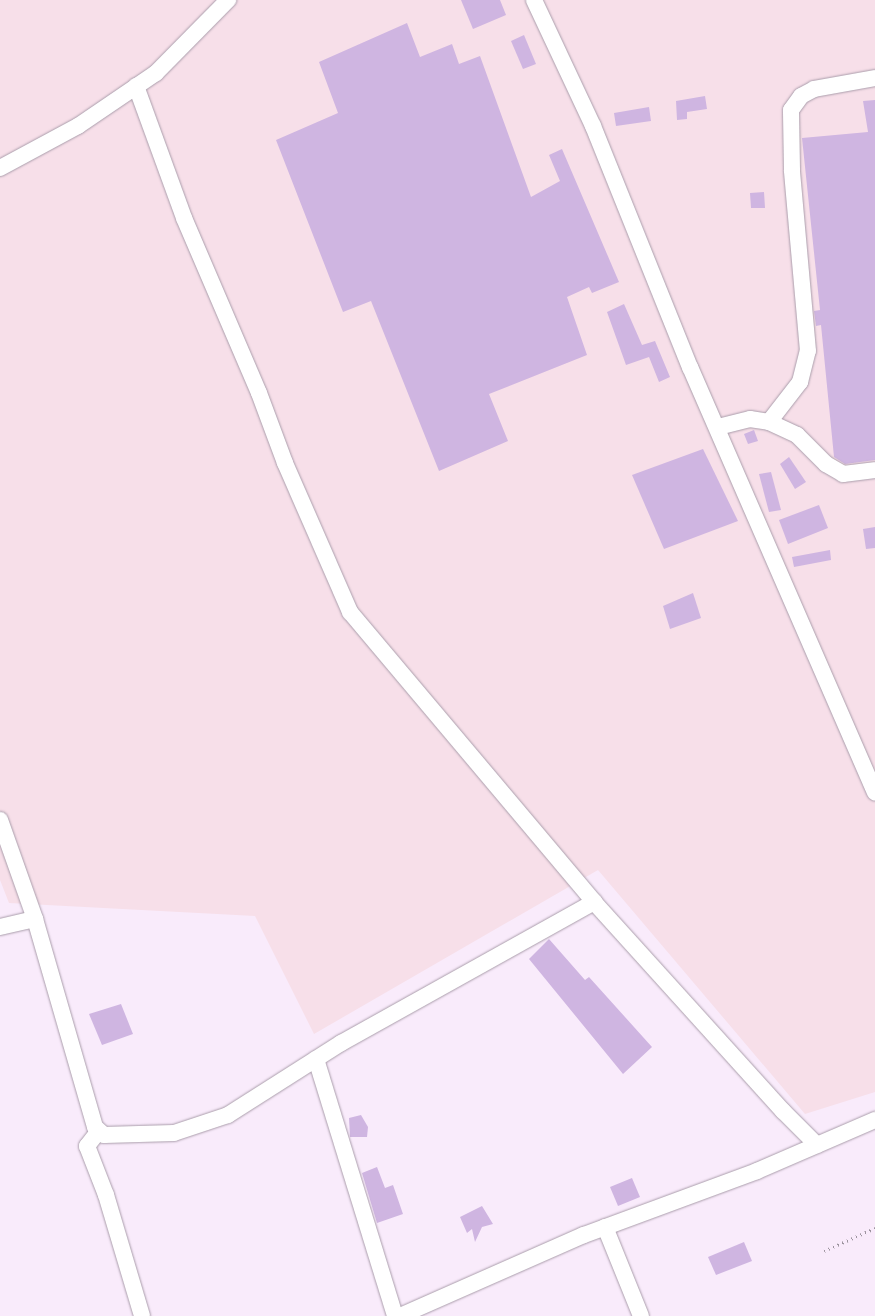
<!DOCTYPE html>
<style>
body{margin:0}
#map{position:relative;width:875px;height:1316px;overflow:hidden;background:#f9ebfb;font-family:"DejaVu Sans",sans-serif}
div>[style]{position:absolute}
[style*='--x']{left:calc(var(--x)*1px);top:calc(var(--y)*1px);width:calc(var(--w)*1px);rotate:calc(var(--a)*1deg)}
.industrial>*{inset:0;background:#f7dfe9}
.building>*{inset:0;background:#cfb5e1}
.path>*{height:2.5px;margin-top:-1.25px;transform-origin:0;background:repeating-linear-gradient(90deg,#9d949f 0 1px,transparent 0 5px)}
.roads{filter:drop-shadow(0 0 1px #aa9dab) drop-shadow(0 0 1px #aa9dab)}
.minor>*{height:16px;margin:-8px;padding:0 8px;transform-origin:8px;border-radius:8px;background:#fff}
span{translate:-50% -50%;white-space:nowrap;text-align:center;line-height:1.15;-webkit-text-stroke:5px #f9ebfb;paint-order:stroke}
</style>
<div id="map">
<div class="industrial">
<div style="clip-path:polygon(0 0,875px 0,875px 1092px,805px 1114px,598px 870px,314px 1034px,255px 916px,9px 903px,0 880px)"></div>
</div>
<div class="building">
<div style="clip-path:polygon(461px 0,500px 0,506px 15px,473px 29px)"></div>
<div style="clip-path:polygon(407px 23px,420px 57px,452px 44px,459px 64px,480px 56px,531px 197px,560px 181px,549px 155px,562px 149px,619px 282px,592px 293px,589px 287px,567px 297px,587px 355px,489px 394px,508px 441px,439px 471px,371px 301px,343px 312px,276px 140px,338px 113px,319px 62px)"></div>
<div style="clip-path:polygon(524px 35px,536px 64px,523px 69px,511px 41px)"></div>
<div style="clip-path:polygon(705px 96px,707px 109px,687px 112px,687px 119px,677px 120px,676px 101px)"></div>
<div style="clip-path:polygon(875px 100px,875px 460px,845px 464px,834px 457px,821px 325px,816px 326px,814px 311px,820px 310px,802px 138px,868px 132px,863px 101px)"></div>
<div style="clip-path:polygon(649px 107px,651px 121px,616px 126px,614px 113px)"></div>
<div style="clip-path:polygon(764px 192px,765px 208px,751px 208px,750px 193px)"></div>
<div style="clip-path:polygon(624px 304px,642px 345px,655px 341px,670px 377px,659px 382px,649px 357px,626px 365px,607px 312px)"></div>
<div style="clip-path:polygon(754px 430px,758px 441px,748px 444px,744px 434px)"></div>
<div style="clip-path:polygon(703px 449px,738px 521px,664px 549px,632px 475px)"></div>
<div style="clip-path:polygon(789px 457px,806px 482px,795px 489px,780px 464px)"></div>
<div style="clip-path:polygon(771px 472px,781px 510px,769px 512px,759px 474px)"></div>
<div style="clip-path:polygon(819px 505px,828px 528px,788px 544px,779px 520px)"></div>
<div style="clip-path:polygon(875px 527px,875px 548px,866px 549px,863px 529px)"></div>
<div style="clip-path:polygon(830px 550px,831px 560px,794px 567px,792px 557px)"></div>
<div style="clip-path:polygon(693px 593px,701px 618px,670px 629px,663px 606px)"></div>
<div style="clip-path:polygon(549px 939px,585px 980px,589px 977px,652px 1047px,623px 1074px,529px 959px)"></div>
<div style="clip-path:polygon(121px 1004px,133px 1034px,102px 1045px,89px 1014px)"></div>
<div style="clip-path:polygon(361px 1115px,368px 1127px,367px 1137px,350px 1137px,349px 1118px)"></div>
<div style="clip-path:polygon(377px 1167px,385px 1188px,393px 1185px,403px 1214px,377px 1223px,362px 1173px)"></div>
<div style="clip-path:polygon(632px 1178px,640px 1197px,618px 1206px,610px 1187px)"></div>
<div style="clip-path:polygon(482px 1206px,493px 1224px,482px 1227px,475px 1242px,472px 1229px,467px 1233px,460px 1217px)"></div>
<div style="clip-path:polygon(744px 1242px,752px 1261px,716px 1275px,708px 1257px)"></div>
</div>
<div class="path">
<div style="--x:824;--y:1251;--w:56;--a:-24.3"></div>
</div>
<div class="roads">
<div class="minor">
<div style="--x:534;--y:0;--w:139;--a:64.9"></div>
<div style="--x:593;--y:126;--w:260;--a:68.1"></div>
<div style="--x:690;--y:367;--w:464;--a:66.5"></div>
<div style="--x:136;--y:86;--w:140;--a:70"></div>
<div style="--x:184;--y:218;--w:190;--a:66.8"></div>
<div style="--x:259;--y:393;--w:75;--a:69.6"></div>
<div style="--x:285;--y:463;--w:163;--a:66.4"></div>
<div style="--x:350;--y:612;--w:379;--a:49.9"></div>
<div style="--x:594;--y:902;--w:282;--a:47.9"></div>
<div style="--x:783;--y:1111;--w:48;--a:45"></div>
<div style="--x:0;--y:168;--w:89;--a:-28.3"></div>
<div style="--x:78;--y:126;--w:94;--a:-34.2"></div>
<div style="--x:156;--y:73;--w:103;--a:-45.4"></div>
<div style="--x:769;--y:422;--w:51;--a:-52.2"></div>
<div style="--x:800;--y:382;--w:32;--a:-76"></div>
<div style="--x:808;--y:351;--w:182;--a:-95.1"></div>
<div style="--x:792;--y:170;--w:60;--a:-91"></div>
<div style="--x:791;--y:110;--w:17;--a:-54"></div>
<div style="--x:801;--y:96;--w:15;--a:-28"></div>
<div style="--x:814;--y:89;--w:62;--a:-10.2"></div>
<div style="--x:718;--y:427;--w:33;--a:-14"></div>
<div style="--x:750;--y:419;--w:19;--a:9"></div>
<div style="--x:769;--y:422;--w:31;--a:25"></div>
<div style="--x:797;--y:435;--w:41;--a:45"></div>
<div style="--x:826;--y:464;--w:20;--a:30"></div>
<div style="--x:843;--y:474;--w:32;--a:-7"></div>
<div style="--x:0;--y:820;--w:105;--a:70.5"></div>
<div style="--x:35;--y:919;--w:216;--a:73.9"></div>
<div style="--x:95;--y:1127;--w:12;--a:42"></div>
<div style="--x:104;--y:1135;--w:70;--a:-1.6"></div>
<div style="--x:174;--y:1133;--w:57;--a:-18.4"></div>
<div style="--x:228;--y:1115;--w:134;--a:-32.5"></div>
<div style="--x:341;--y:1043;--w:290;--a:-29.1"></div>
<div style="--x:0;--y:927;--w:36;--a:-13"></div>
<div style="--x:316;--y:1059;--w:269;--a:72.9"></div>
<div style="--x:98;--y:1132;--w:18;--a:128"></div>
<div style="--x:87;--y:1146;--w:53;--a:68.8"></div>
<div style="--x:106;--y:1195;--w:126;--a:73.4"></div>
<div style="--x:605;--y:1227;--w:96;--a:68"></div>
<div style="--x:400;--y:1316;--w:201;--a:-23.8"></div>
<div style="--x:584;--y:1235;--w:184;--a:-20.3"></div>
<div style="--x:757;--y:1171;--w:129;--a:-23.4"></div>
</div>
</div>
</div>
